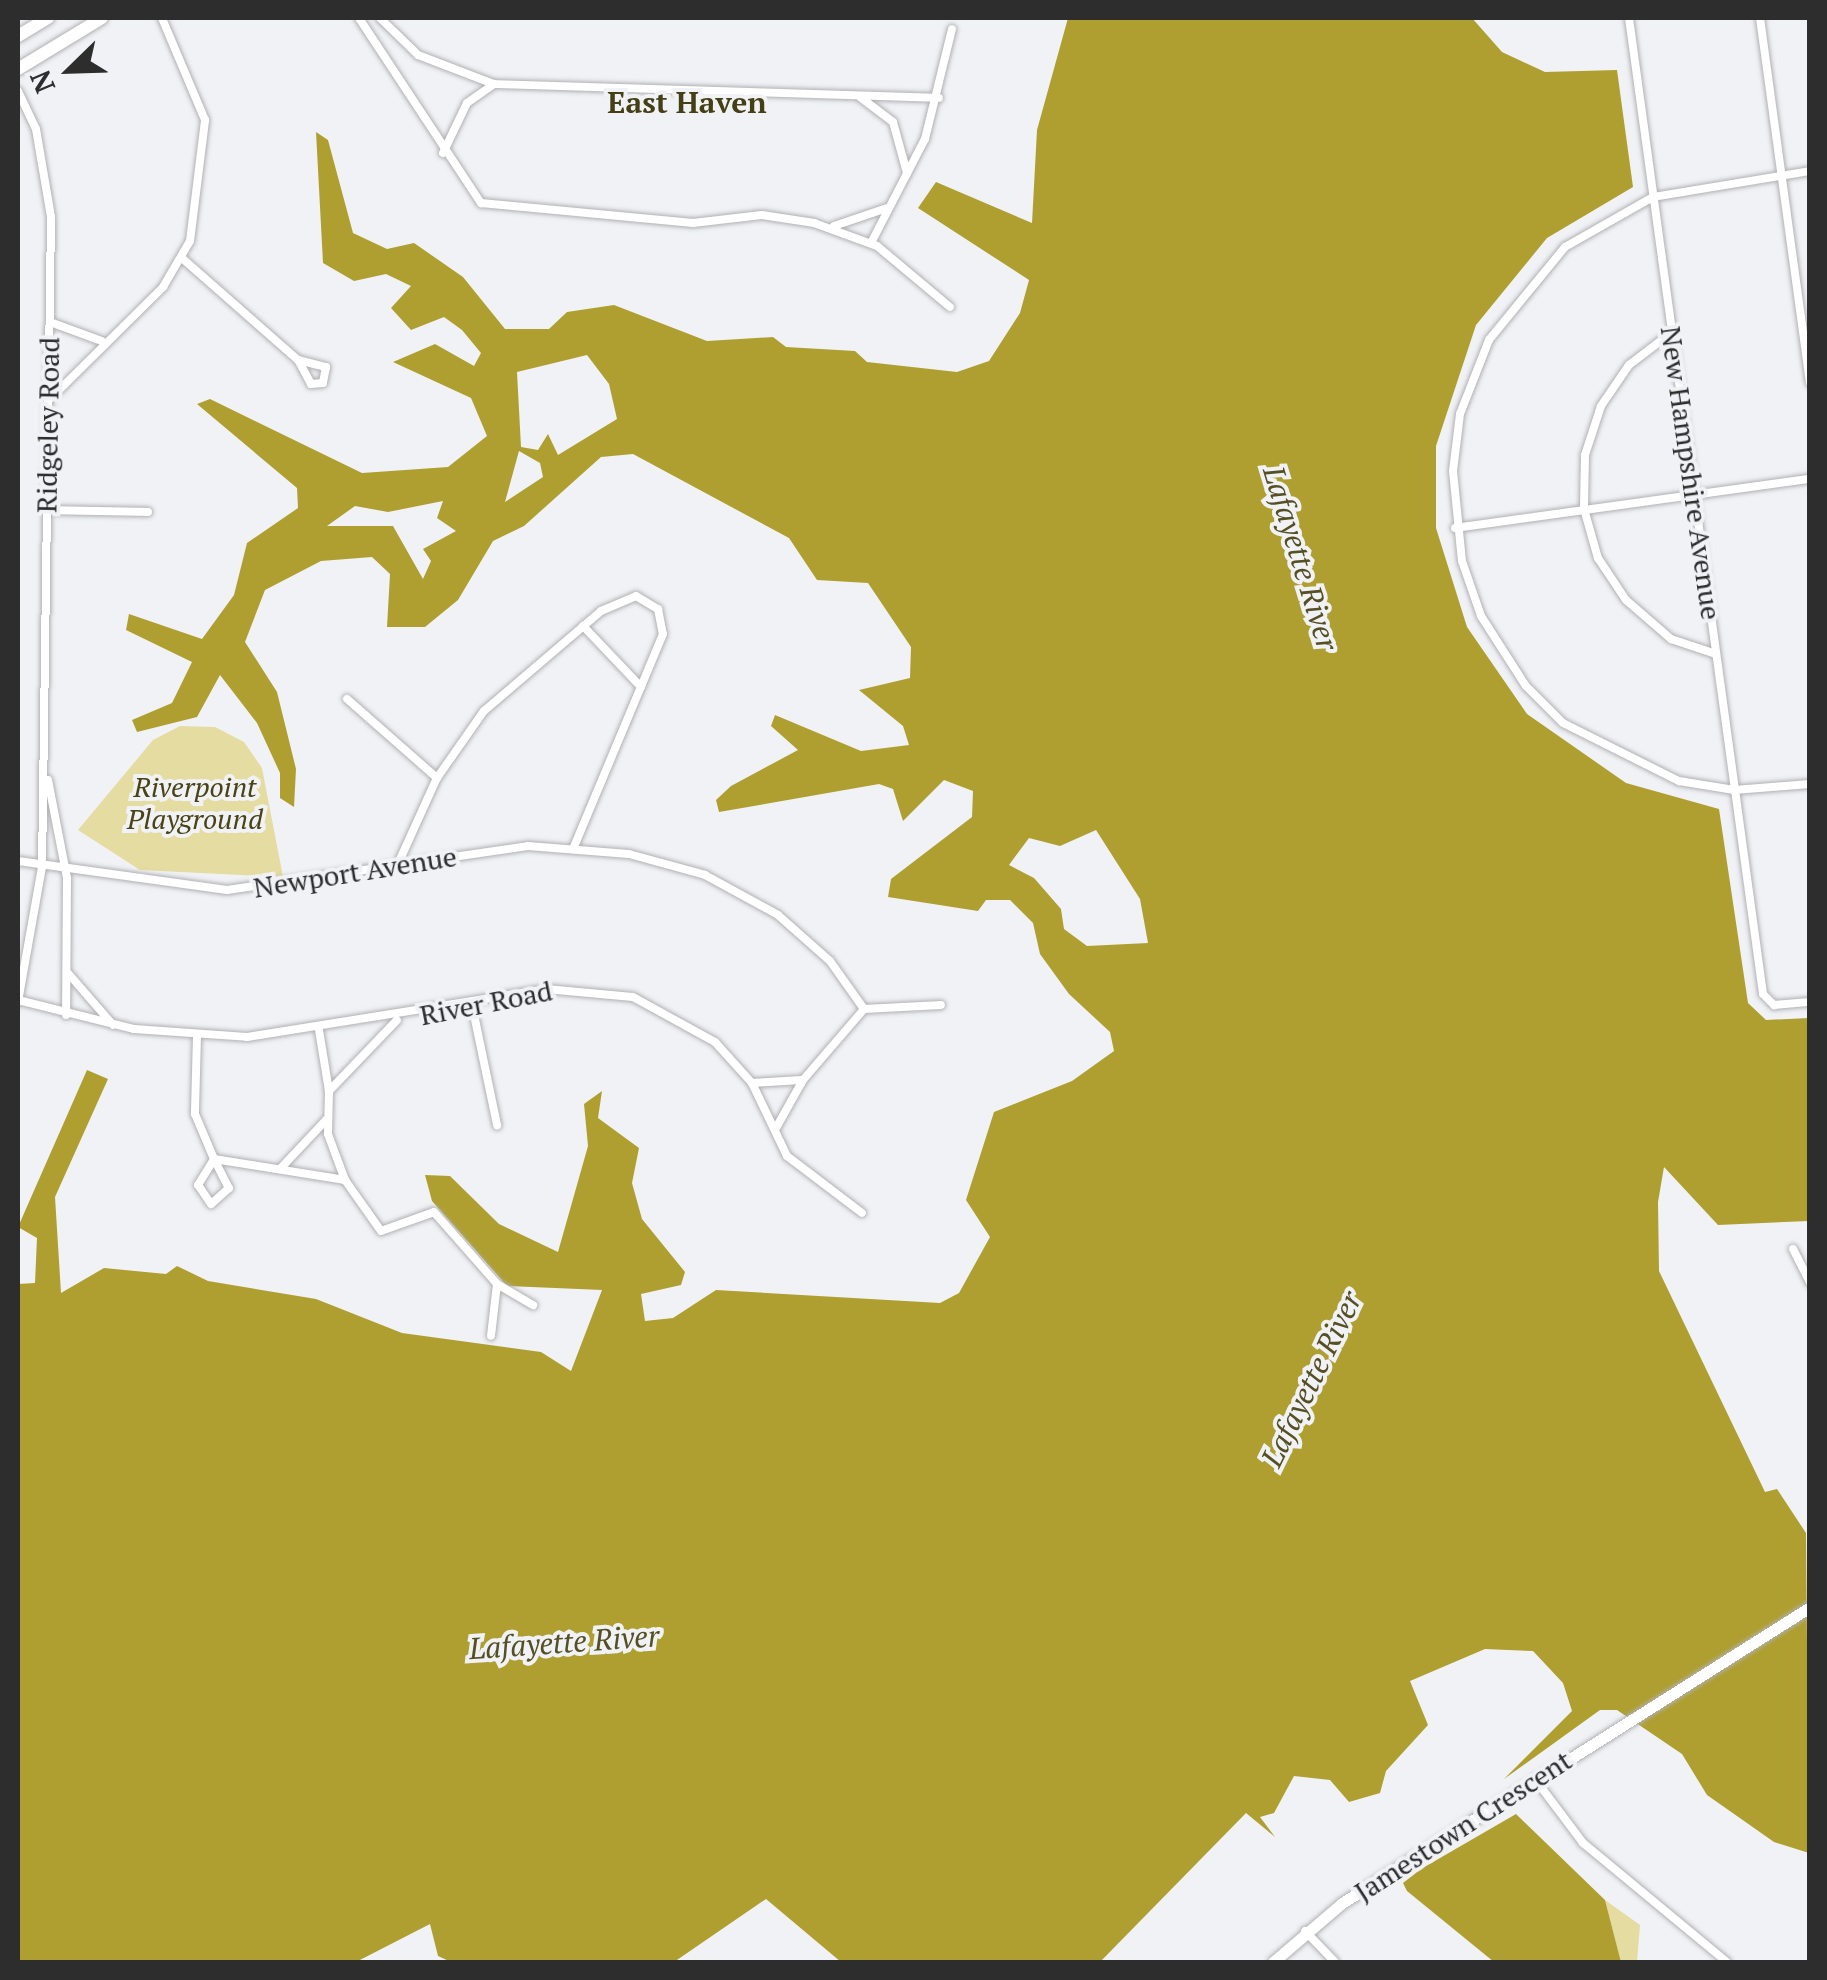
<!DOCTYPE html>
<style>
body{margin:0}
#map{position:relative;width:1827px;height:1980px;overflow:hidden;background:#f1f2f5;font-family:"PT Serif",serif}
div>[style]{position:absolute}
[style*='--x']{left:calc(var(--x)*1px);top:calc(var(--y)*1px);width:calc(var(--w)*1px);rotate:calc(var(--a)*1deg)}
.green>*{inset:0;background:#e5dca1}
.water>*{inset:0;background:#af9f30}
.roads{filter:drop-shadow(0 0 2px #b1b1b4) drop-shadow(0 0 2px #b1b1b4)}
.street>*{height:8px;margin:-4px;padding:0 4px;transform-origin:4px;border-radius:4px;background:#fff}
.secondary>*{height:11px;margin:-5.5px;padding:0 5.5px;transform-origin:5.5px;border-radius:5.5px;background:#fff}
.primary>*{height:12px;margin:-6px;padding:0 6px;transform-origin:6px;border-radius:6px;background:#fff}
span{translate:-50% -50%;white-space:nowrap;text-align:center;line-height:1.15;-webkit-text-stroke:8px #f1f2f5;paint-order:stroke}
.street-label{font-size:28px;color:#2d2d2e}
.park-label{font-size:28px;color:#494316;font-style:italic}
.neighbourhood-label{font-size:30px;color:#453f15;font-weight:700}
.water-label{font-size:30px;color:#554f23;font-style:italic}
.frame{position:absolute;inset:0;border:20px solid #2d2d2e;pointer-events:none}
.north{position:absolute;left:20px;top:20px;width:100px;height:100px;-webkit-text-stroke:8px #f1f2f5;paint-order:stroke;rotate:247deg;font-size:28px;font-weight:700;line-height:40px;text-align:center;color:#2d2d2e}
.north::after{content:'';display:block;margin:auto;width:35px;height:45px;background:#2d2d2e;clip-path:polygon(50% 0,100% 100%,50% 72%,0 100%)}
</style>
<div id="map">
<div class="green">
<div style="clip-path:polygon(180px 726px,215px 727px,244px 742px,262px 768px,283px 877px,140px 870px,78px 830px,153px 740px)"></div>
<div style="clip-path:polygon(1605px 1900px,1640px 1925px,1637px 1962px,1621px 1962px)"></div>
</div>
<div class="water">
<div style="clip-path:polygon(evenodd,1068px 18px,1472px 18px,1502px 52px,1545px 72px,1617px 70px,1633px 187px,1547px 238px,1476px 325px,1436px 446px,1436px 528px,1467px 627px,1527px 714px,1626px 783px,1719px 809px,1748px 1003px,1766px 1020px,1809px 1018px,1809px 1221px,1718px 1225px,1664px 1167px,1658px 1202px,1659px 1271px,1765px 1492px,1777px 1489px,1806px 1533px,1809px 1853px,1774px 1842px,1707px 1795px,1682px 1754px,1617px 1710px,1600px 1710px,1504px 1779px,1572px 1711px,1563px 1683px,1533px 1651px,1485px 1649px,1410px 1681px,1428px 1725px,1386px 1771px,1380px 1793px,1349px 1802px,1330px 1780px,1294px 1776px,1274px 1813px,1260px 1817px,1275px 1837px,1246px 1813px,1100px 1962px,841px 1962px,766px 1899px,674px 1962px,451px 1962px,438px 1956px,430px 1924px,356px 1962px,18px 1962px,18px 1284px,35px 1283px,37px 1238px,18px 1227px,87px 1070px,108px 1079px,55px 1197px,61px 1293px,104px 1268px,166px 1274px,177px 1266px,208px 1281px,316px 1299px,402px 1333px,541px 1352px,571px 1371px,602px 1290px,507px 1286px,432px 1201px,425px 1175px,450px 1176px,499px 1224px,558px 1252px,588px 1146px,584px 1104px,602px 1091px,598px 1118px,639px 1148px,632px 1183px,642px 1219px,685px 1272px,681px 1285px,641px 1294px,645px 1321px,673px 1318px,716px 1290px,940px 1303px,959px 1293px,990px 1237px,966px 1200px,994px 1112px,1072px 1081px,1114px 1051px,1110px 1032px,1069px 994px,1040px 954px,1033px 923px,1010px 900px,986px 900px,978px 911px,888px 897px,891px 879px,972px 817px,973px 791px,944px 780px,903px 821px,893px 789px,879px 784px,719px 812px,716px 800px,731px 786px,798px 750px,771px 726px,775px 715px,861px 751px,909px 745px,903px 726px,859px 690px,910px 678px,911px 647px,868px 583px,817px 580px,789px 538px,633px 454px,601px 457px,524px 526px,493px 541px,458px 600px,425px 627px,387px 627px,390px 574px,372px 557px,321px 561px,265px 590px,245px 642px,277px 692px,296px 769px,294px 807px,280px 798px,280px 773px,257px 723px,220px 675px,197px 717px,137px 732px,132px 720px,172px 703px,192px 662px,126px 630px,129px 614px,202px 639px,234px 595px,247px 543px,298px 508px,297px 488px,197px 404px,210px 399px,362px 473px,448px 467px,487px 436px,471px 398px,393px 362px,435px 344px,474px 366px,481px 353px,462px 330px,444px 317px,411px 330px,391px 308px,411px 286px,386px 274px,354px 281px,323px 263px,316px 132px,328px 140px,353px 233px,387px 249px,414px 243px,463px 277px,505px 329px,549px 329px,567px 312px,614px 305px,707px 341px,773px 337px,786px 347px,855px 351px,867px 362px,957px 372px,989px 361px,1020px 313px,1029px 280px,918px 208px,936px 182px,1032px 223px,1037px 130px,1068px 18px,587px 355px,609px 384px,617px 419px,558px 455px,548px 434px,538px 450px,521px 447px,517px 372px,587px 355px,1068px 18px,519px 451px,540px 463px,543px 477px,505px 502px,519px 451px,1068px 18px,443px 501px,437px 518px,456px 531px,423px 549px,431px 561px,423px 579px,393px 526px,327px 526px,355px 506px,388px 512px,443px 501px,1068px 18px,1096px 830px,1140px 899px,1148px 943px,1087px 946px,1064px 929px,1061px 909px,1034px 878px,1009px 865px,1029px 838px,1060px 846px,1096px 830px)"></div>
<div style="clip-path:polygon(1516px 1814px,1605px 1900px,1621px 1962px,1494px 1962px,1407px 1891px,1403px 1883px,1421px 1869px)"></div>
</div>
<div class="roads">
<div class="street">
<div style="--x:359;--y:18;--w:222;--a:56.6"></div>
<div style="--x:481;--y:203;--w:213;--a:5.4"></div>
<div style="--x:693;--y:223;--w:69;--a:-6.6"></div>
<div style="--x:762;--y:215;--w:53;--a:8.7"></div>
<div style="--x:814;--y:223;--w:67;--a:20.1"></div>
<div style="--x:877;--y:246;--w:95;--a:39.9"></div>
<div style="--x:380;--y:18;--w:53;--a:44.2"></div>
<div style="--x:418;--y:55;--w:81;--a:20.9"></div>
<div style="--x:1629;--y:18;--w:985;--a:82.18"></div>
<div style="--x:1763;--y:994;--w:16;--a:45"></div>
<div style="--x:1774;--y:1005;--w:36;--a:-5"></div>
<div style="--x:1760;--y:18;--w:368;--a:82.2"></div>
<div style="--x:18;--y:91;--w:42;--a:64.7"></div>
<div style="--x:36;--y:129;--w:89;--a:80.3"></div>
<div style="--x:51;--y:217;--w:650;--a:90.79"></div>
<div style="--x:42;--y:867;--w:137;--a:100.1"></div>
<div style="--x:860;--y:97;--w:41;--a:37.1"></div>
<div style="--x:893;--y:122;--w:53;--a:74.6"></div>
<div style="--x:443;--y:153;--w:55;--a:-64.4"></div>
<div style="--x:467;--y:103;--w:33;--a:-35"></div>
<div style="--x:494;--y:84;--w:445;--a:1.8"></div>
<div style="--x:1810;--y:171;--w:159;--a:170.6"></div>
<div style="--x:1653;--y:197;--w:101;--a:150.4"></div>
<div style="--x:1565;--y:247;--w:120;--a:129.3"></div>
<div style="--x:1489;--y:340;--w:79;--a:111.4"></div>
<div style="--x:1460;--y:414;--w:57;--a:97"></div>
<div style="--x:1453;--y:471;--w:90;--a:84.3"></div>
<div style="--x:1462;--y:561;--w:58;--a:70.9"></div>
<div style="--x:1481;--y:616;--w:83;--a:57.3"></div>
<div style="--x:1526;--y:686;--w:52;--a:45"></div>
<div style="--x:1563;--y:723;--w:130;--a:26.6"></div>
<div style="--x:1679;--y:781;--w:56;--a:9.3"></div>
<div style="--x:1734;--y:790;--w:76;--a:-4.5"></div>
<div style="--x:834;--y:226;--w:56;--a:-18.8"></div>
<div style="--x:871;--y:243;--w:117;--a:-62.6"></div>
<div style="--x:925;--y:139;--w:113;--a:-76.2"></div>
<div style="--x:183;--y:259;--w:153;--a:41.3"></div>
<div style="--x:50;--y:322;--w:55;--a:20.1"></div>
<div style="--x:1671;--y:333;--w:53;--a:142.7"></div>
<div style="--x:1629;--y:365;--w:50;--a:124.3"></div>
<div style="--x:1601;--y:406;--w:52;--a:108.1"></div>
<div style="--x:1585;--y:455;--w:54;--a:91.1"></div>
<div style="--x:1584;--y:509;--w:51;--a:74.1"></div>
<div style="--x:1598;--y:558;--w:50;--a:56.3"></div>
<div style="--x:1626;--y:600;--w:60;--a:40.9"></div>
<div style="--x:1671;--y:639;--w:47;--a:18.4"></div>
<div style="--x:298;--y:360;--w:29;--a:14"></div>
<div style="--x:326;--y:367;--w:16;--a:101"></div>
<div style="--x:323;--y:383;--w:12;--a:175"></div>
<div style="--x:311;--y:384;--w:27;--a:-118"></div>
<div style="--x:49;--y:400;--w:161;--a:-44.7"></div>
<div style="--x:163;--y:287;--w:53;--a:-59.6"></div>
<div style="--x:190;--y:241;--w:122;--a:-82.9"></div>
<div style="--x:205;--y:120;--w:111;--a:-112.9"></div>
<div style="--x:46;--y:510;--w:102;--a:1.1"></div>
<div style="--x:1455;--y:528;--w:358;--a:-7.9"></div>
<div style="--x:583;--y:626;--w:84;--a:46.4"></div>
<div style="--x:347;--y:699;--w:120;--a:41.3"></div>
<div style="--x:48;--y:780;--w:100;--a:79"></div>
<div style="--x:67;--y:878;--w:137;--a:90.4"></div>
<div style="--x:18;--y:861;--w:211;--a:7.9"></div>
<div style="--x:227;--y:890;--w:304;--a:-8.3"></div>
<div style="--x:528;--y:846;--w:101;--a:4.5"></div>
<div style="--x:629;--y:854;--w:79;--a:15.4"></div>
<div style="--x:705;--y:875;--w:83;--a:28.7"></div>
<div style="--x:778;--y:915;--w:69;--a:41.5"></div>
<div style="--x:830;--y:961;--w:59;--a:54.7"></div>
<div style="--x:397;--y:866;--w:97;--a:-65.6"></div>
<div style="--x:437;--y:778;--w:82;--a:-55"></div>
<div style="--x:484;--y:711;--w:154;--a:-40.5"></div>
<div style="--x:601;--y:611;--w:38;--a:-23"></div>
<div style="--x:636;--y:596;--w:26;--a:31"></div>
<div style="--x:658;--y:609;--w:25;--a:79"></div>
<div style="--x:663;--y:634;--w:231;--a:112.7"></div>
<div style="--x:67;--y:972;--w:70;--a:49"></div>
<div style="--x:18;--y:1000;--w:120;--a:14"></div>
<div style="--x:134;--y:1029;--w:113;--a:4"></div>
<div style="--x:247;--y:1037;--w:303;--a:-9.1"></div>
<div style="--x:546;--y:989;--w:87;--a:5.3"></div>
<div style="--x:633;--y:997;--w:94;--a:28.8"></div>
<div style="--x:715;--y:1042;--w:55;--a:47.9"></div>
<div style="--x:752;--y:1083;--w:81;--a:64.4"></div>
<div style="--x:787;--y:1156;--w:94;--a:37.2"></div>
<div style="--x:472;--y:1005;--w:123;--a:78.2"></div>
<div style="--x:864;--y:1009;--w:77;--a:-3"></div>
<div style="--x:319;--y:1030;--w:62;--a:80.7"></div>
<div style="--x:197;--y:1035;--w:79;--a:91.5"></div>
<div style="--x:195;--y:1114;--w:49;--a:67.1"></div>
<div style="--x:214;--y:1159;--w:133;--a:9.1"></div>
<div style="--x:345;--y:1180;--w:62;--a:54.8"></div>
<div style="--x:381;--y:1231;--w:56;--a:-19.7"></div>
<div style="--x:434;--y:1212;--w:96;--a:48.8"></div>
<div style="--x:497;--y:1284;--w:52;--a:96.6"></div>
<div style="--x:752;--y:1083;--w:49;--a:-3.5"></div>
<div style="--x:776;--y:1128;--w:55;--a:-60.6"></div>
<div style="--x:803;--y:1080;--w:94;--a:-49.3"></div>
<div style="--x:214;--y:1159;--w:33;--a:63"></div>
<div style="--x:229;--y:1188;--w:24;--a:138"></div>
<div style="--x:211;--y:1204;--w:23;--a:-124"></div>
<div style="--x:198;--y:1185;--w:31;--a:-58"></div>
<div style="--x:280;--y:1169;--w:69;--a:-46.8"></div>
<div style="--x:345;--y:1180;--w:49;--a:-110.3"></div>
<div style="--x:328;--y:1134;--w:43;--a:-88.7"></div>
<div style="--x:329;--y:1091;--w:98;--a:-46.2"></div>
<div style="--x:1793;--y:1249;--w:38;--a:63"></div>
<div style="--x:497;--y:1284;--w:42;--a:30.3"></div>
<div style="--x:1535;--y:1779;--w:80;--a:53.1"></div>
<div style="--x:1583;--y:1843;--w:187;--a:39.6"></div>
<div style="--x:1305;--y:1931;--w:43;--a:45.9"></div>
</div>
<div class="secondary">
<div style="--x:1273;--y:1962;--w:91;--a:-40.5"></div>
<div style="--x:1342;--y:1903;--w:554;--a:-32.31"></div>
</div>
<div class="primary">
<div style="--x:18;--y:36;--w:35;--a:-31"></div>
<div style="--x:18;--y:69;--w:98;--a:-31.3"></div>
</div>
</div>
<div class="street-label">
<span style="left:48px;top:425px;rotate:-89deg">Ridgeley Road</span>
<span style="left:1691px;top:473px;rotate:82deg">New Hampshire Avenue</span>
<span style="left:355px;top:872px;rotate:-9deg">Newport Avenue</span>
<span style="left:486px;top:1003px;rotate:-11deg">River Road</span>
<span style="left:1463px;top:1826px;rotate:-33deg">Jamestown Crescent</span>
</div>
<div class="park-label">
<span style="left:195px;top:803px">Riverpoint<br>Playground</span>
</div>
<div class="neighbourhood-label">
<span style="left:687px;top:102px">East Haven</span>
</div>
<div class="water-label">
<span style="left:1301px;top:558px;rotate:73deg">Lafayette River</span>
<span style="left:1311px;top:1379px;rotate:-64deg">Lafayette River</span>
<span style="left:564px;top:1642px;rotate:-4deg">Lafayette River</span>
</div>
<div class="frame"></div>
<div class="north">N</div>
</div>
